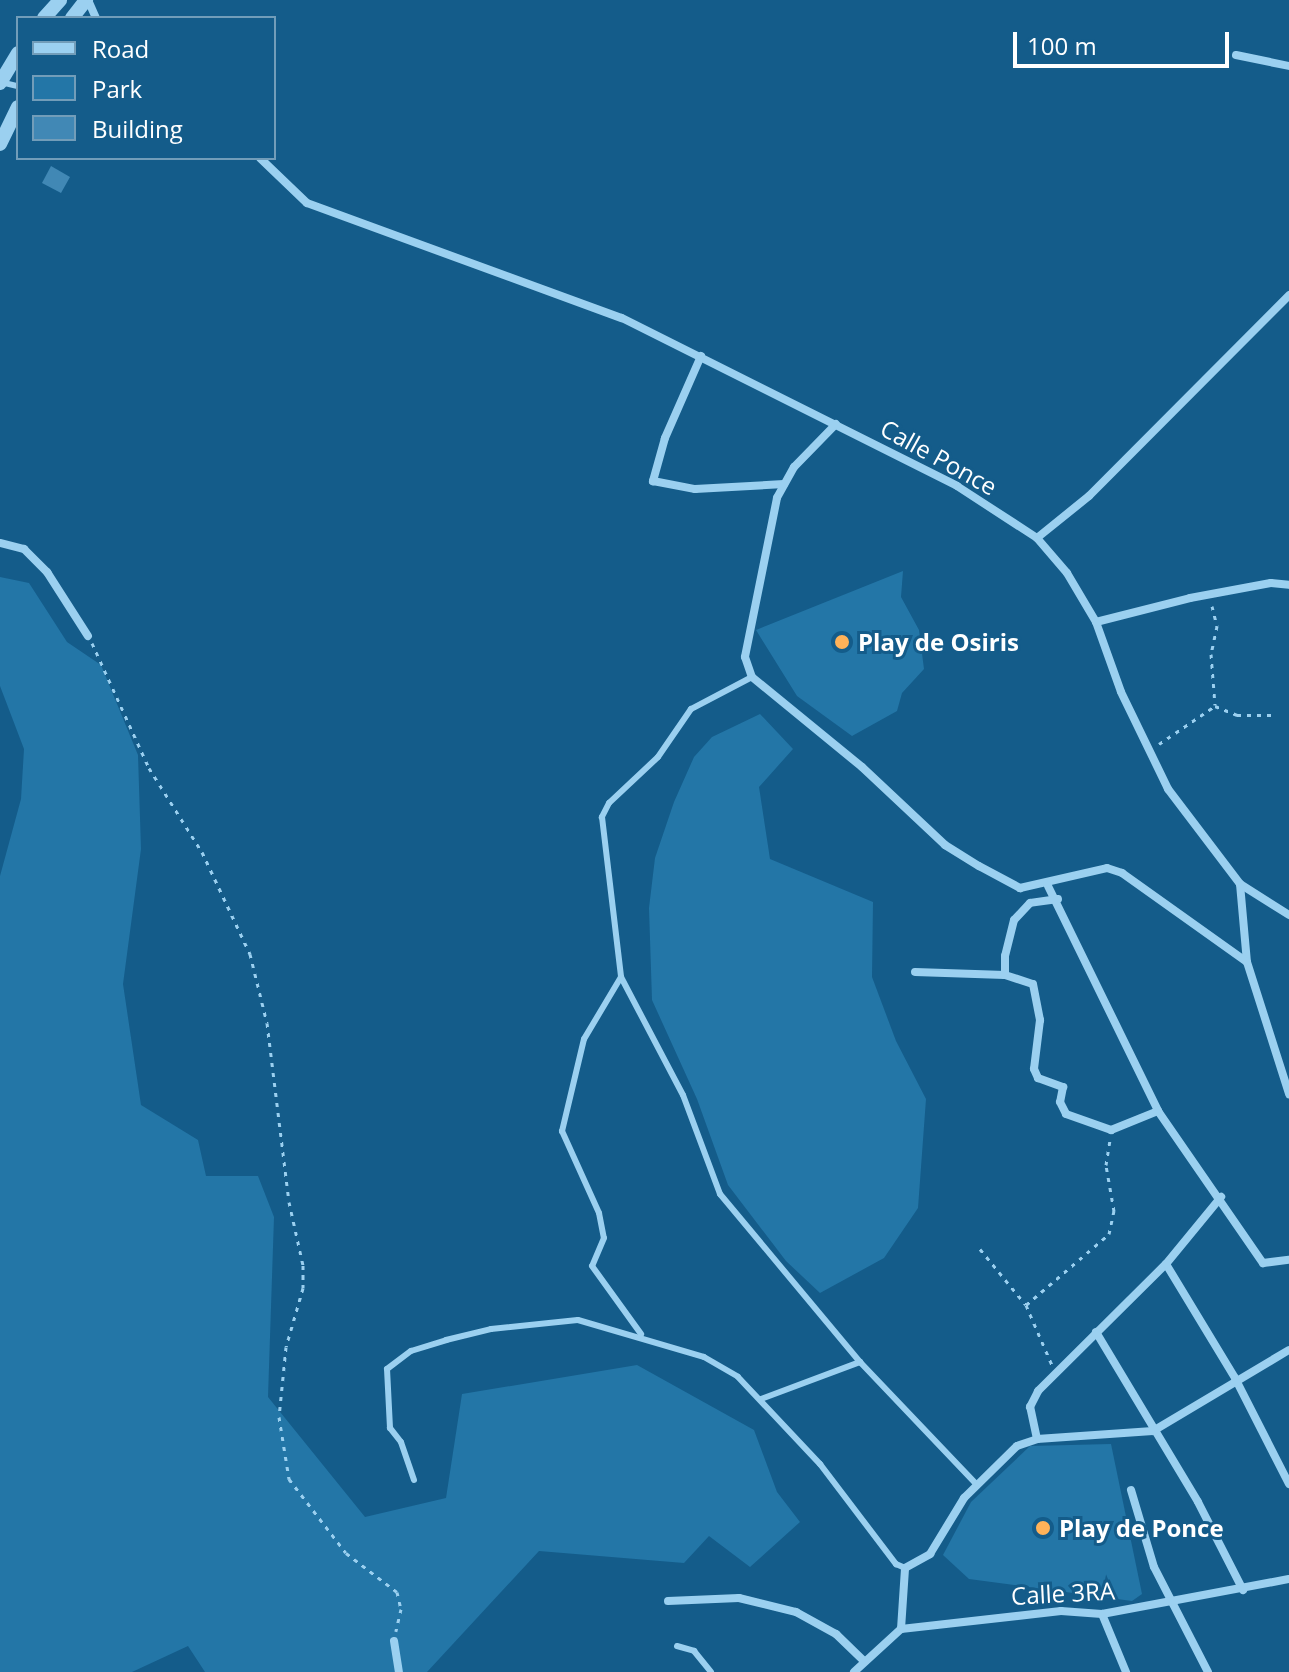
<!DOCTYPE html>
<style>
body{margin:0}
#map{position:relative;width:1289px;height:1672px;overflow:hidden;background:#145c8a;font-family:"Open Sans",sans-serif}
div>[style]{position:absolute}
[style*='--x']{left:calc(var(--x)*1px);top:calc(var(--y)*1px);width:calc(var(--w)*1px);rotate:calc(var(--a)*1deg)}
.green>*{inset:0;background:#2376a7}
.building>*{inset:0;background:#4188b5}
.path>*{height:3px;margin-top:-1.5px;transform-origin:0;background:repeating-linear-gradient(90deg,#9bd0f0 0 4px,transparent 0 10px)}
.service>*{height:6px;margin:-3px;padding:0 3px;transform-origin:3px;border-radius:3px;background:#9bd0f0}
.minor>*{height:8px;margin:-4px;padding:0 4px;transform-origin:4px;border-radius:4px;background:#9bd0f0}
.tertiary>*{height:14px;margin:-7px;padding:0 7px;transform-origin:7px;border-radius:7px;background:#9bd0f0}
.dots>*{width:22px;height:22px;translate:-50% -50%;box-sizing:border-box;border:4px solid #145c8a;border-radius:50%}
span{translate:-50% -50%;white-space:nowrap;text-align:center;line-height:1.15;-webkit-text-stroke:6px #145c8a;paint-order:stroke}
.street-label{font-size:24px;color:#fff}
.poi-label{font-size:24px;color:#fff;font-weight:700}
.left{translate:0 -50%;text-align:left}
.legend{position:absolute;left:16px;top:16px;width:260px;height:144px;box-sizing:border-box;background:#145c8a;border:2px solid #729db9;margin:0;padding:10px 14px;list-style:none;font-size:24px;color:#fff}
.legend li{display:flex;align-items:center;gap:16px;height:40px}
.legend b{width:40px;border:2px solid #729db9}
.scale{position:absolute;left:1013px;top:32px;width:216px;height:36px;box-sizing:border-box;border:4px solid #fff;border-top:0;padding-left:10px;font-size:24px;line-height:28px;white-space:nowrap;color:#fff;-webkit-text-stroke:6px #145c8a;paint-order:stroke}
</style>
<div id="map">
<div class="green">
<div style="clip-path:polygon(903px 571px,901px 597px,919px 630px,924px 669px,902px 693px,897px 711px,852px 736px,797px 696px,756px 630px)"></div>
<div style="clip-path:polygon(0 577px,29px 583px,67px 642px,101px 665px,138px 755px,141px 849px,123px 984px,141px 1105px,198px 1140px,206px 1176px,258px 1176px,274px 1217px,268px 1397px,365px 1517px,446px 1498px,462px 1394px,637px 1365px,754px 1430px,777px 1492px,800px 1522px,750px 1567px,709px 1536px,684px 1563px,539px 1551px,427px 1672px,205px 1672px,188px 1646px,132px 1672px,0 1672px,0 876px,21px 799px,24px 749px,0 686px)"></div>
<div style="clip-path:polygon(760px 714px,793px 749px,759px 787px,770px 859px,873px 902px,872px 977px,896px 1041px,926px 1099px,918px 1208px,884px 1258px,820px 1293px,786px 1261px,728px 1185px,697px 1099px,652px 1000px,649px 908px,655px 858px,674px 802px,694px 757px,712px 737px)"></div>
<div style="clip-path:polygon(1111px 1444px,1142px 1594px,1132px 1601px,969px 1579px,943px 1555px,971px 1502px,1030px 1446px)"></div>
</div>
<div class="building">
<div style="clip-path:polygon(51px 166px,70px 177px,61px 193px,42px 183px)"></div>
</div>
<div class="path">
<div style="--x:1212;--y:606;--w:21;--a:76"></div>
<div style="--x:1217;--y:626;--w:29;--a:102"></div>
<div style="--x:1211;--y:654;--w:51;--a:85.5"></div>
<div style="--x:92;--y:643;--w:137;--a:65.5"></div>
<div style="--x:149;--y:768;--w:99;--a:57.8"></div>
<div style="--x:202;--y:852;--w:113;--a:64.8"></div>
<div style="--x:250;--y:954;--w:71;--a:76.2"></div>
<div style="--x:267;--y:1023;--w:180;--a:83"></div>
<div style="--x:289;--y:1202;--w:65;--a:77.5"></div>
<div style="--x:303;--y:1265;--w:23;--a:90"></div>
<div style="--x:303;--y:1288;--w:61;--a:106.1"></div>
<div style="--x:286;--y:1347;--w:70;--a:95.7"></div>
<div style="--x:279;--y:1417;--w:63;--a:80.8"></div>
<div style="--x:289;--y:1479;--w:93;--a:52.4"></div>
<div style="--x:346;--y:1553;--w:64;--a:37.4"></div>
<div style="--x:397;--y:1592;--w:17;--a:77"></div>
<div style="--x:401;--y:1609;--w:23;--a:103"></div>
<div style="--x:1159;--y:744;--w:68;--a:-34.2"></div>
<div style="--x:1215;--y:706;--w:24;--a:22"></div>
<div style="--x:1237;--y:715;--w:38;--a:0"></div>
<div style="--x:980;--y:1249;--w:72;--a:50.6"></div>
<div style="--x:1026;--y:1305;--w:65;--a:66.6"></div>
<div style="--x:1026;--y:1305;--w:109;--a:-40.5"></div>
<div style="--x:1109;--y:1234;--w:24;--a:-78"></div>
<div style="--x:1114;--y:1211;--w:47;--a:-99.9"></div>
<div style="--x:1106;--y:1165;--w:24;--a:-81"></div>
</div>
<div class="service">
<div style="--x:0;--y:82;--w:18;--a:13"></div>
<div style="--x:752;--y:677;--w:69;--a:152.3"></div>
<div style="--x:691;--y:709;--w:58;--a:124.5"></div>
<div style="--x:658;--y:757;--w:67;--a:136.8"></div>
<div style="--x:609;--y:803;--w:16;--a:117"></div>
<div style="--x:602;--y:817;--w:161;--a:83.2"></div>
<div style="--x:621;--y:977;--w:133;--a:62.3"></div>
<div style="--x:683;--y:1095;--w:106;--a:69.5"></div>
<div style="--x:720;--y:1194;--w:219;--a:50.2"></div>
<div style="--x:860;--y:1362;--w:170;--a:46.4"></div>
<div style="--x:621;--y:977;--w:72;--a:120.8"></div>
<div style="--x:584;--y:1039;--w:95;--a:103.4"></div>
<div style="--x:562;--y:1131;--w:90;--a:65.7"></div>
<div style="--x:599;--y:1213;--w:25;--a:79"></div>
<div style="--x:604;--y:1238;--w:30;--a:113"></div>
<div style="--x:592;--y:1266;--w:84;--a:54.2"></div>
<div style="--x:761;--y:1399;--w:106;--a:-20.5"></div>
<div style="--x:414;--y:1480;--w:40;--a:-108.9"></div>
<div style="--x:401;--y:1442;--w:18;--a:-128"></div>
<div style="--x:390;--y:1428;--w:59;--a:-92.9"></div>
<div style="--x:387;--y:1369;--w:30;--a:-37"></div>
<div style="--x:411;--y:1351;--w:37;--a:-17"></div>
<div style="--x:446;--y:1340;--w:46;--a:-13.7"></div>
<div style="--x:491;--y:1329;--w:87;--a:-5.9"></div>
<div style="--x:578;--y:1320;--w:131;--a:16.4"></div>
<div style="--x:704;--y:1357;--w:39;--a:30"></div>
<div style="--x:738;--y:1377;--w:120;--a:46.7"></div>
<div style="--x:820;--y:1464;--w:126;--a:52.8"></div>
<div style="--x:896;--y:1564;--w:10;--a:24"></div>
<div style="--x:677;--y:1646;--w:18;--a:16"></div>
<div style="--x:694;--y:1651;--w:27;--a:51"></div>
</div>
<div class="minor">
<div style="--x:88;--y:0;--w:20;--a:66"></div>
<div style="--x:1236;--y:55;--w:54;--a:11.7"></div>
<div style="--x:260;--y:158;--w:65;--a:43.8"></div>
<div style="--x:307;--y:203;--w:335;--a:20.1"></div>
<div style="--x:622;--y:318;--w:375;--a:26.6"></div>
<div style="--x:957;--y:486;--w:95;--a:33"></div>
<div style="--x:1037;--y:538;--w:46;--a:49.4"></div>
<div style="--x:1067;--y:573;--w:57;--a:59.4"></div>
<div style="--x:1096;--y:622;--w:74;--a:70.3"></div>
<div style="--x:1121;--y:692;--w:108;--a:64.1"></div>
<div style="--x:1168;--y:789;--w:119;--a:52.8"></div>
<div style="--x:1240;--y:884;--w:78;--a:84.9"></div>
<div style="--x:1247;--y:962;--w:139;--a:72.3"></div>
<div style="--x:701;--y:356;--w:90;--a:113.7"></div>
<div style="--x:665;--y:438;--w:45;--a:105.6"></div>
<div style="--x:653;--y:481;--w:43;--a:10.8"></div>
<div style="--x:695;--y:489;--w:89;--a:-3.2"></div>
<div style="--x:836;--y:424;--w:60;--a:134.3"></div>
<div style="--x:794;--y:467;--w:35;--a:119"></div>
<div style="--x:777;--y:498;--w:162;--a:101.4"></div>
<div style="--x:745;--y:657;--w:21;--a:71"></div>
<div style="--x:752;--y:677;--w:142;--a:39.3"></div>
<div style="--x:862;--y:767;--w:114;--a:43.2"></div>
<div style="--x:945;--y:845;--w:40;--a:32"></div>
<div style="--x:979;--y:866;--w:47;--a:28.2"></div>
<div style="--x:1020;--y:888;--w:89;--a:-12.9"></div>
<div style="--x:1107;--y:868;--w:16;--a:18"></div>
<div style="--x:1122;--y:873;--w:153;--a:35.5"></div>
<div style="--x:1037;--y:538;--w:67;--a:-38.9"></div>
<div style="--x:1089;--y:496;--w:284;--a:-45.1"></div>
<div style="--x:0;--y:543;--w:25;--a:14"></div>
<div style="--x:24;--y:549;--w:33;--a:45"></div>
<div style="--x:47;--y:572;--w:76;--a:57.4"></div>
<div style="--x:1096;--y:622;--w:97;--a:-14.3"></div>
<div style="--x:1190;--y:598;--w:82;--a:-10.5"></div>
<div style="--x:1271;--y:583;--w:18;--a:6"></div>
<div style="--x:1240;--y:884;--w:58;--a:32.3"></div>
<div style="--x:1048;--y:886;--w:250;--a:63.9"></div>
<div style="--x:1158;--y:1111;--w:185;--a:55.4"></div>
<div style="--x:1263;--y:1263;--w:26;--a:-7"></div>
<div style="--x:1058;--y:899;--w:28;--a:172"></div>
<div style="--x:1030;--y:903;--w:23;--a:133"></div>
<div style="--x:1014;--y:920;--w:37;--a:104"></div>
<div style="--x:1005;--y:956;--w:19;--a:90"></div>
<div style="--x:1005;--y:975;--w:29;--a:18"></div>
<div style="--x:1033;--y:984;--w:37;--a:79"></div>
<div style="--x:1040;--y:1020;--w:49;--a:97"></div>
<div style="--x:1034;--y:1069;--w:10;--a:66"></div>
<div style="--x:1038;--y:1078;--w:27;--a:20"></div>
<div style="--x:1063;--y:1087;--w:15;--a:101"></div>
<div style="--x:1060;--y:1102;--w:13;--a:63"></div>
<div style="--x:1066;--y:1114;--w:48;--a:19.6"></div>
<div style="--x:1111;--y:1130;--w:51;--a:-22"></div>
<div style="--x:915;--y:972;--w:90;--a:1.9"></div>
<div style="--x:1166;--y:1264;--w:133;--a:58.8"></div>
<div style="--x:1235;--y:1378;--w:119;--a:63"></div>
<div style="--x:1096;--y:1332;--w:198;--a:59"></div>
<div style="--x:1198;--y:1502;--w:99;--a:62.9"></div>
<div style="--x:1037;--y:1439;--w:33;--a:-102"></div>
<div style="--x:1030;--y:1407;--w:18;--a:-63"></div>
<div style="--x:1038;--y:1391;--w:180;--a:-44.8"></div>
<div style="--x:1166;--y:1264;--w:87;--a:-50.6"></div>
<div style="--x:1131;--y:1490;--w:80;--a:73.4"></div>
<div style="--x:1154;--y:1567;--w:118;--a:62.8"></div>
<div style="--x:668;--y:1601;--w:71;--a:-2.4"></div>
<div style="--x:739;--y:1598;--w:59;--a:13.8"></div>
<div style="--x:796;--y:1612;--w:46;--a:28.8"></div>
<div style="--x:836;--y:1634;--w:39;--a:44"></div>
<div style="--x:1102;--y:1614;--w:63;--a:67.5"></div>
<div style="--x:901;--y:1629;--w:61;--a:-86.2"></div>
<div style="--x:905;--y:1568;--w:29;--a:-29"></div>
<div style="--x:930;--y:1554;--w:66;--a:-58.7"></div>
<div style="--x:964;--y:1498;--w:74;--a:-44.5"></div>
<div style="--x:1017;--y:1446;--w:21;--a:-19"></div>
<div style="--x:1037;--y:1439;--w:116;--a:-3.9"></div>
<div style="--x:1153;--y:1431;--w:158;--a:-30.8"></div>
<div style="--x:394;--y:1641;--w:31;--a:81"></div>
<div style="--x:854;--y:1672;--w:64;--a:-42.5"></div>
<div style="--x:901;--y:1629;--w:161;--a:-6.4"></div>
<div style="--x:1061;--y:1611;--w:41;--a:4.2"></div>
<div style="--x:1102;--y:1614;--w:190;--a:-10.6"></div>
</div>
<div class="tertiary">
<div style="--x:44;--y:18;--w:24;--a:-48"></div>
<div style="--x:72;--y:18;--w:23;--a:-52"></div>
<div style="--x:0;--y:83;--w:35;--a:-59"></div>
<div style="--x:0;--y:144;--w:41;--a:-64.1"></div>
</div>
<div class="dots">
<div style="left:842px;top:642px;background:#ffb259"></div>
<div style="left:1043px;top:1528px;background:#ffb259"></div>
</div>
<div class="street-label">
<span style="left:939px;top:457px;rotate:29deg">Calle Ponce</span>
<span style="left:1063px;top:1593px;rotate:-3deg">Calle 3RA</span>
</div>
<div class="poi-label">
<span class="left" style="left:858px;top:642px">Play de Osiris</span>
<span class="left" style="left:1059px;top:1528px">Play de Ponce</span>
</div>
<ul class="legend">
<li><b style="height:10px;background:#9bd0f0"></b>Road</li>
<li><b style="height:22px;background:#2376a7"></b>Park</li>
<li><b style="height:22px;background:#4188b5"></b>Building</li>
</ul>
<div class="scale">100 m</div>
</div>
